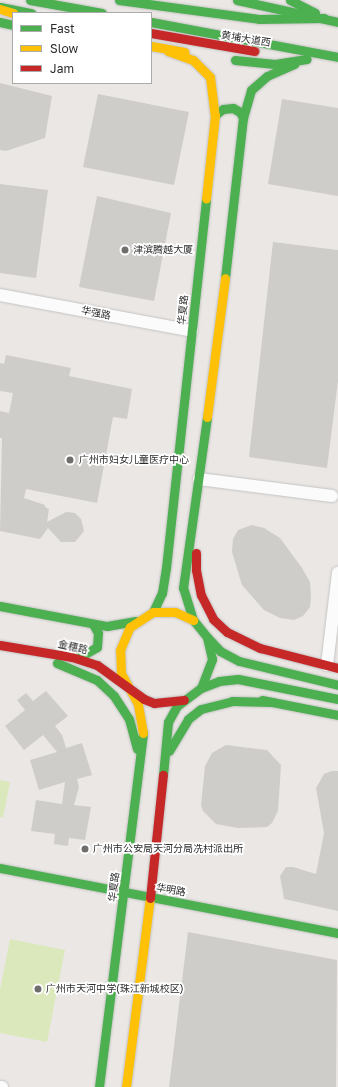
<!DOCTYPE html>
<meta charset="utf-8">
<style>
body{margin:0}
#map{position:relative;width:338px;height:1087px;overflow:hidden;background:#eae7e4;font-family:"Golos Text","Noto Sans SC",sans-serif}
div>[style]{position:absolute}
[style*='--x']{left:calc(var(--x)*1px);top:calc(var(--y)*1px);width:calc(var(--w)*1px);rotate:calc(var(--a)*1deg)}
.pitch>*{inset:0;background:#dbe8bc}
.building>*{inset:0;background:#cfcdca}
.roads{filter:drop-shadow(0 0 1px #c4c4c4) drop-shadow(0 0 1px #c4c4c4)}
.street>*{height:12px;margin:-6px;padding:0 6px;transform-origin:6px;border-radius:6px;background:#fcfbfb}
.fast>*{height:9px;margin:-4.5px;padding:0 4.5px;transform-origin:4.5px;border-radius:4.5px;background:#4caf50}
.slow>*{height:9px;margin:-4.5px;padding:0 4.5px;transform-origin:4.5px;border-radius:4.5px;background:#ffc107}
.jam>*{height:9px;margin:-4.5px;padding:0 4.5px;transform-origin:4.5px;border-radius:4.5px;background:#c62828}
.dots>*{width:11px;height:11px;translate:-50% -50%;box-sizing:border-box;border:2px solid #fff;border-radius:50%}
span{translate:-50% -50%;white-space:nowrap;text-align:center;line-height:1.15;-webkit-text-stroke:3.5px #fff;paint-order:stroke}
.street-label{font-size:10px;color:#2d2d2d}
.poi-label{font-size:10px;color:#2d2d2d}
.left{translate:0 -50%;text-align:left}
.legend{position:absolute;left:12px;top:12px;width:140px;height:72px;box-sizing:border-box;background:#fff;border:1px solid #ababab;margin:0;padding:5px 7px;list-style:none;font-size:12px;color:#2d2d2d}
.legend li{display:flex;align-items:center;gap:8px;height:20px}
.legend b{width:20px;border:1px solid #ababab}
</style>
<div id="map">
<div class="pitch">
<div style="clip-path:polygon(0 780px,10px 782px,3px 818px,0 817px)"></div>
<div style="clip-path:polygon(10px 939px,65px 950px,47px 1042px,0 1033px,0 990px)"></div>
</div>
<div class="building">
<div style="clip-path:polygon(0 83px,52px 96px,45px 138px,6px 151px,0 150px)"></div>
<div style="clip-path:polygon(98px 94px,189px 112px,174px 185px,83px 167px)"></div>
<div style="clip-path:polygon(282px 99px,338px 108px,338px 196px,268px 184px)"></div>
<div style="clip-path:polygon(0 184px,48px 190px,36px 278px,0 273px)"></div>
<div style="clip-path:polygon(97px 196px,171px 213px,154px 301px,79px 287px)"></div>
<div style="clip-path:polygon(273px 242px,338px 250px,338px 381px,327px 468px,249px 457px)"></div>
<div style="clip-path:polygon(6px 355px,71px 368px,69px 376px,132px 389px,127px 419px,113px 417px,97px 503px,26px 489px,24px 498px,45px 505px,45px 507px,49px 509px,47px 522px,66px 512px,75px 513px,81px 519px,84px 531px,75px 542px,61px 542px,48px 528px,40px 539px,0 531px,2px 438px,0 438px,0 411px,9px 413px,13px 393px,0 391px,0 363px,4px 364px)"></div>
<div style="clip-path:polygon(252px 525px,264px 528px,280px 538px,302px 568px,310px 582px,311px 598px,310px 607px,303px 616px,294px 620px,280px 618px,264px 610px,242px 585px,232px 552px,233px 539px,238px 530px)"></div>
<div style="clip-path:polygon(46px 691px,68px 716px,55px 726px,62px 735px,66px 748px,82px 743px,92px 775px,77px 779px,79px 787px,74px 805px,91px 807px,85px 840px,69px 838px,68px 846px,54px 844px,55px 834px,31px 831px,36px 800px,62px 804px,65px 782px,39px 790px,30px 760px,57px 752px,43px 735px,24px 750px,5px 726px,25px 710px,17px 700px,26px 693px,33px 701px)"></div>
<div style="clip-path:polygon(226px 745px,267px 750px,281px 765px,278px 811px,272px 823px,267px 827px,238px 828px,216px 824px,203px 811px,201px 805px,205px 766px,212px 753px)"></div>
<div style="clip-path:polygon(332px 771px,338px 771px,338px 911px,284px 899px,280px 876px,286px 867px,293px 867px,316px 874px,324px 833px,316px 788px,324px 774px)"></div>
<div style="clip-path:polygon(188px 932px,337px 960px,336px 1087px,169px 1087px)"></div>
</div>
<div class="roads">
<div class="street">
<div style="--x:0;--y:295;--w:195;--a:10.6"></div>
<div style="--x:199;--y:479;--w:134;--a:7.3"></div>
<div style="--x:327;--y:665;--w:93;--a:-83.2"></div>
<div style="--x:0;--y:1087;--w:2;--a:0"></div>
</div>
<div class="fast">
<div style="--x:30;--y:0;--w:73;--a:10.2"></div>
<div style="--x:119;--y:0;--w:141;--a:7.7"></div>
<div style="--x:259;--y:19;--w:65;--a:-0.9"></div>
<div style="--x:237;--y:0;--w:103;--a:12.3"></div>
<div style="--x:290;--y:0;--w:28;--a:27"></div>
<div style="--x:0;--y:7;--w:32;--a:11"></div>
<div style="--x:0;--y:22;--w:13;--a:13"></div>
<div style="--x:151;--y:22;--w:190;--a:10.6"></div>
<div style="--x:235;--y:60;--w:40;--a:5.7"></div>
<div style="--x:275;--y:64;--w:32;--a:-9"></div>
<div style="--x:215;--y:115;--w:10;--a:-37"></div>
<div style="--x:223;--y:109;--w:10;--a:-6"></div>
<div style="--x:233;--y:108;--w:8;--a:30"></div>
<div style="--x:240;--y:112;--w:7;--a:63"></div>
<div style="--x:225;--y:278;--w:161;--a:-83.6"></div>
<div style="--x:243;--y:118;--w:29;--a:-74"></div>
<div style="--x:251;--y:90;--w:21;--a:-41"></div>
<div style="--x:267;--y:76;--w:30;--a:-24"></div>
<div style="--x:0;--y:606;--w:109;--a:10.6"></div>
<div style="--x:107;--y:626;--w:29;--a:-10"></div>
<div style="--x:153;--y:612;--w:21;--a:-65"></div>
<div style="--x:162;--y:593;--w:25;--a:-81"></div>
<div style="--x:166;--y:568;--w:371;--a:-83.8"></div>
<div style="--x:208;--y:638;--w:18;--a:47"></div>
<div style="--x:220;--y:651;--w:21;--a:28"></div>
<div style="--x:239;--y:661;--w:102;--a:13.6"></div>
<div style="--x:72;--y:657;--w:9;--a:-6"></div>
<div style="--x:81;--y:656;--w:18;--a:-29"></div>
<div style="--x:97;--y:647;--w:14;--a:-86"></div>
<div style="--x:98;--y:633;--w:10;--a:-119"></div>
<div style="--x:57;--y:663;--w:43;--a:23"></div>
<div style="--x:97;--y:680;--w:23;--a:43"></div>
<div style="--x:114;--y:696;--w:27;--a:57"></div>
<div style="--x:129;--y:719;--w:31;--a:75"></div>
<div style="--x:201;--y:688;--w:19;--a:-21"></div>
<div style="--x:219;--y:681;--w:19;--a:-6"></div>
<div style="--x:238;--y:679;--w:102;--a:11.3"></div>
<div style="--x:262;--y:700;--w:77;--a:11.2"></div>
<div style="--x:169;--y:751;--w:37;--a:-59"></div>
<div style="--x:188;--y:719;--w:16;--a:-38"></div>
<div style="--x:201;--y:709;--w:32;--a:-14"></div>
<div style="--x:232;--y:701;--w:40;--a:1.4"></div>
<div style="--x:163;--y:775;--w:53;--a:-84.6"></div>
<div style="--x:168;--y:722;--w:18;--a:-61"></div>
<div style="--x:177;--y:706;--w:30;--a:-37"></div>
<div style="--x:201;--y:688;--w:31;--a:-69"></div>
<div style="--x:212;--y:659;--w:23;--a:-103"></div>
<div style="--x:207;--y:637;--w:22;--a:-129"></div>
<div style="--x:193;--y:620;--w:34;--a:-107"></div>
<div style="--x:183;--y:588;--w:173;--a:-82"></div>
<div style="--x:0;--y:868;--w:344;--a:10.9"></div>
<div style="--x:99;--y:1087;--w:357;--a:-82.9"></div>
</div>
<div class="slow">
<div style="--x:0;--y:9;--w:14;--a:17"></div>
<div style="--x:151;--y:46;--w:34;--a:10"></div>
<div style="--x:168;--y:51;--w:27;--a:20"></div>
<div style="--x:193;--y:60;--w:24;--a:45"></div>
<div style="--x:210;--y:77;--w:38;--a:83"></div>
<div style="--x:215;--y:115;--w:84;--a:96.1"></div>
<div style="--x:207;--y:417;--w:140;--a:-82.6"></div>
<div style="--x:143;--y:733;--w:29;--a:-100"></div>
<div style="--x:138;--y:704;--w:35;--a:-119"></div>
<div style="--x:121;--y:673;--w:23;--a:-92"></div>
<div style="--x:120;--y:650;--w:25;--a:-67"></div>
<div style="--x:130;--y:627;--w:27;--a:-33"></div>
<div style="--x:153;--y:612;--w:22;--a:0"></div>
<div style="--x:175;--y:612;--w:20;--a:24"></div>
<div style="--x:126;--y:1087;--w:191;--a:-82.8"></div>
</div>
<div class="jam">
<div style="--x:151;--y:33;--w:105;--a:9.9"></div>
<div style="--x:196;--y:553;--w:17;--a:90"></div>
<div style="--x:196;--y:570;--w:25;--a:79"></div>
<div style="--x:201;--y:595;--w:27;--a:63"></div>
<div style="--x:213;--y:619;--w:19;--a:43"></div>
<div style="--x:227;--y:632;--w:37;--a:26"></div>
<div style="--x:260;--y:648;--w:81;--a:14.4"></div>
<div style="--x:0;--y:645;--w:73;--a:9.5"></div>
<div style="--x:72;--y:657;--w:26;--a:18"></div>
<div style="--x:97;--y:665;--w:58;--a:35.9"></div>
<div style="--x:144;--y:699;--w:11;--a:22"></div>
<div style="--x:154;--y:703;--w:30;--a:-6"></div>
<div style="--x:150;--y:898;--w:124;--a:-84"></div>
</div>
</div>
<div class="dots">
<div style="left:125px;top:250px;background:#6f6e6d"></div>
<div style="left:70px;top:460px;background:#6f6e6d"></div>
<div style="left:85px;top:849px;background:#6f6e6d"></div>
<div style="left:38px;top:989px;background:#6f6e6d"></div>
</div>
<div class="street-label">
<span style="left:246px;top:39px;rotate:9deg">黄埔大道西</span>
<span style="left:183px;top:310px;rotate:-84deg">华夏路</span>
<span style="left:96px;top:313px;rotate:11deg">华强路</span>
<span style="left:73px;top:647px;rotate:13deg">金穗路</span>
<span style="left:114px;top:887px;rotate:-83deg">华夏路</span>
<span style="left:171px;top:890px;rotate:10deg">华明路</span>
</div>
<div class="poi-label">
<span class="left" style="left:133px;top:250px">津滨腾越大厦</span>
<span class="left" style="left:79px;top:460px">广州市妇女儿童医疗中心</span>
<span class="left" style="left:93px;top:849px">广州市公安局天河分局冼村派出所</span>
<span class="left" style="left:46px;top:989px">广州市天河中学(珠江新城校区)</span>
</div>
<ul class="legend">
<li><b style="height:5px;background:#4caf50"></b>Fast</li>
<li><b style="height:5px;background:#ffc107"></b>Slow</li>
<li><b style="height:5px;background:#c62828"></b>Jam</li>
</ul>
</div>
